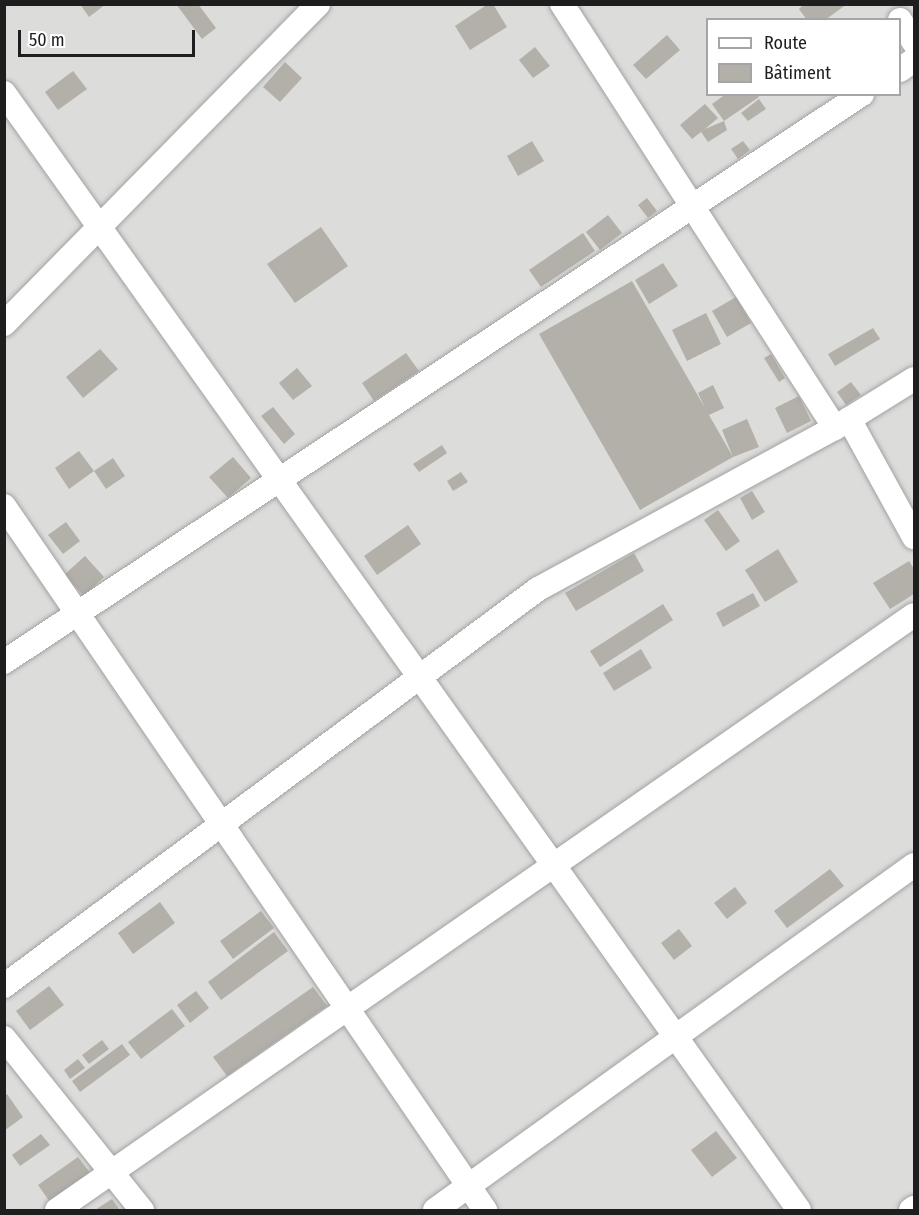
<!DOCTYPE html>
<meta charset="utf-8">
<style>
body{margin:0}
#map{position:relative;width:919px;height:1215px;overflow:hidden;background:#eeede6;font-family:"Fira Sans Condensed",sans-serif}
div>[style]{position:absolute}
[style*='--x']{left:calc(var(--x)*1px);top:calc(var(--y)*1px);width:calc(var(--w)*1px);rotate:calc(var(--a)*1deg)}
.residential>*{inset:0;background:#dcdcdb}
.building>*{inset:0;background:#b3b0a9}
.roads{filter:drop-shadow(0 0 2px #a2a2a2) drop-shadow(0 0 2px #a2a2a2)}
.street>*{height:24px;margin:-12px;padding:0 12px;transform-origin:12px;border-radius:12px;background:#fff}
span{translate:-50% -50%;white-space:nowrap;text-align:center;line-height:1.15;-webkit-text-stroke:6px #fff;paint-order:stroke}
.frame{position:absolute;inset:0;border:6px solid #1e1e1e;pointer-events:none}
.legend{position:absolute;left:706px;top:18px;width:195px;height:78px;box-sizing:border-box;background:#fff;border:2px solid #a5a5a5;margin:0;padding:8px 10px;list-style:none;font-size:18px;color:#1e1e1e}
.legend li{display:flex;align-items:center;gap:12px;height:30px}
.legend b{width:30px;border:2px solid #a5a5a5}
.scale{position:absolute;left:18px;top:30px;width:177px;height:27px;box-sizing:border-box;border:3px solid #1e1e1e;border-top:0;padding-left:8px;font-size:18px;line-height:21px;white-space:nowrap;color:#1e1e1e;-webkit-text-stroke:4px #fff;paint-order:stroke}
</style>
<div id="map">
<div class="residential">
<div style="clip-path:polygon(evenodd,5px 5px,914px 5px,914px 1210px,5px 1210px,5px 5px,708px 20px,900px 20px,900px 94px,708px 94px,708px 20px)"></div>
</div>
<div class="building">
<div style="clip-path:polygon(80px 4px,106px 4px,89px 17px)"></div>
<div style="clip-path:polygon(176px 4px,198px 4px,216px 28px,202px 39px)"></div>
<div style="clip-path:polygon(488px 4px,493px 4px,507px 27px,470px 50px,455px 26px)"></div>
<div style="clip-path:polygon(804px 4px,847px 4px,825px 20px,807px 20px,799px 9px)"></div>
<div style="clip-path:polygon(667px 35px,680px 50px,646px 79px,633px 65px)"></div>
<div style="clip-path:polygon(535px 47px,550px 66px,533px 78px,519px 60px)"></div>
<div style="clip-path:polygon(285px 62px,302px 78px,280px 102px,263px 87px)"></div>
<div style="clip-path:polygon(73px 71px,87px 89px,58px 110px,45px 92px)"></div>
<div style="clip-path:polygon(726px 94px,757px 94px,759px 97px,724px 121px,712px 104px)"></div>
<div style="clip-path:polygon(759px 99px,766px 109px,748px 121px,741px 113px)"></div>
<div style="clip-path:polygon(705px 104px,718px 118px,705px 129px,724px 121px,727px 130px,708px 142px,701px 132px,692px 139px,680px 125px)"></div>
<div style="clip-path:polygon(532px 141px,544px 161px,518px 176px,507px 156px)"></div>
<div style="clip-path:polygon(743px 141px,750px 150px,738px 159px,731px 149px)"></div>
<div style="clip-path:polygon(647px 198px,657px 211px,648px 218px,638px 205px)"></div>
<div style="clip-path:polygon(608px 215px,622px 233px,600px 250px,586px 232px)"></div>
<div style="clip-path:polygon(321px 227px,348px 266px,295px 303px,267px 264px)"></div>
<div style="clip-path:polygon(583px 233px,595px 251px,541px 287px,529px 270px)"></div>
<div style="clip-path:polygon(663px 263px,678px 286px,649px 304px,635px 280px)"></div>
<div style="clip-path:polygon(632px 281px,705px 408px,698px 393px,713px 385px,724px 408px,709px 415px,733px 457px,722px 430px,747px 419px,759px 447px,733px 457px,640px 510px,539px 334px)"></div>
<div style="clip-path:polygon(736px 297px,751px 323px,727px 337px,712px 311px)"></div>
<div style="clip-path:polygon(706px 313px,721px 344px,687px 361px,672px 330px)"></div>
<div style="clip-path:polygon(873px 328px,880px 339px,835px 366px,828px 354px)"></div>
<div style="clip-path:polygon(100px 349px,118px 369px,83px 398px,66px 377px)"></div>
<div style="clip-path:polygon(406px 353px,419px 371px,374px 401px,362px 383px)"></div>
<div style="clip-path:polygon(771px 354px,785px 378px,779px 382px,764px 358px)"></div>
<div style="clip-path:polygon(297px 368px,312px 386px,293px 400px,279px 383px)"></div>
<div style="clip-path:polygon(851px 382px,861px 395px,846px 405px,837px 392px)"></div>
<div style="clip-path:polygon(799px 396px,811px 421px,787px 433px,775px 408px)"></div>
<div style="clip-path:polygon(273px 407px,295px 434px,284px 444px,261px 416px)"></div>
<div style="clip-path:polygon(442px 445px,447px 453px,419px 472px,413px 464px)"></div>
<div style="clip-path:polygon(79px 451px,94px 471px,69px 489px,55px 468px)"></div>
<div style="clip-path:polygon(233px 457px,251px 478px,228px 498px,209px 477px)"></div>
<div style="clip-path:polygon(113px 458px,125px 476px,106px 489px,94px 471px)"></div>
<div style="clip-path:polygon(461px 472px,468px 482px,453px 491px,447px 481px)"></div>
<div style="clip-path:polygon(752px 491px,765px 512px,752px 520px,740px 498px)"></div>
<div style="clip-path:polygon(718px 510px,740px 541px,726px 551px,704px 520px)"></div>
<div style="clip-path:polygon(66px 522px,80px 541px,63px 554px,48px 535px)"></div>
<div style="clip-path:polygon(408px 525px,421px 544px,377px 575px,364px 556px)"></div>
<div style="clip-path:polygon(778px 549px,798px 582px,765px 602px,745px 570px)"></div>
<div style="clip-path:polygon(634px 553px,644px 571px,576px 611px,565px 593px)"></div>
<div style="clip-path:polygon(85px 556px,104px 577px,84px 596px,64px 575px)"></div>
<div style="clip-path:polygon(909px 561px,914px 569px,914px 594px,890px 609px,873px 583px)"></div>
<div style="clip-path:polygon(753px 593px,760px 606px,723px 627px,716px 613px)"></div>
<div style="clip-path:polygon(663px 604px,673px 620px,600px 667px,590px 651px)"></div>
<div style="clip-path:polygon(641px 649px,652px 668px,614px 691px,603px 673px)"></div>
<div style="clip-path:polygon(830px 869px,844px 886px,787px 928px,774px 911px)"></div>
<div style="clip-path:polygon(735px 887px,747px 903px,727px 919px,714px 903px)"></div>
<div style="clip-path:polygon(160px 902px,175px 923px,133px 954px,118px 933px)"></div>
<div style="clip-path:polygon(261px 911px,274px 928px,233px 959px,220px 941px)"></div>
<div style="clip-path:polygon(679px 929px,692px 946px,674px 960px,661px 943px)"></div>
<div style="clip-path:polygon(274px 932px,288px 951px,221px 1000px,208px 982px)"></div>
<div style="clip-path:polygon(49px 986px,64px 1005px,30px 1030px,16px 1011px)"></div>
<div style="clip-path:polygon(313px 987px,327px 1006px,227px 1076px,213px 1057px)"></div>
<div style="clip-path:polygon(196px 991px,209px 1008px,190px 1023px,177px 1005px)"></div>
<div style="clip-path:polygon(172px 1009px,185px 1026px,141px 1059px,128px 1042px)"></div>
<div style="clip-path:polygon(102px 1040px,109px 1049px,89px 1064px,82px 1055px)"></div>
<div style="clip-path:polygon(122px 1044px,130px 1055px,80px 1092px,72px 1081px)"></div>
<div style="clip-path:polygon(78px 1059px,85px 1068px,70px 1079px,64px 1070px)"></div>
<div style="clip-path:polygon(7px 1094px,23px 1117px,4px 1131px,4px 1096px)"></div>
<div style="clip-path:polygon(716px 1131px,737px 1158px,712px 1177px,691px 1150px)"></div>
<div style="clip-path:polygon(41px 1134px,50px 1145px,20px 1166px,12px 1155px)"></div>
<div style="clip-path:polygon(78px 1157px,91px 1174px,50px 1202px,38px 1185px)"></div>
<div style="clip-path:polygon(112px 1199px,120px 1210px,95px 1210px)"></div>
</div>
<div class="roads">
<div class="street">
<div style="--x:562;--y:4;--w:504;--a:57.22"></div>
<div style="--x:900;--y:20;--w:26;--a:58"></div>
<div style="--x:900;--y:70;--w:17;--a:-36"></div>
<div style="--x:4;--y:93;--w:1371;--a:54.56"></div>
<div style="--x:4;--y:324;--w:448;--a:-45.5"></div>
<div style="--x:849;--y:419;--w:135;--a:61.2"></div>
<div style="--x:4;--y:506;--w:853;--a:55.66"></div>
<div style="--x:4;--y:662;--w:1029;--a:-33.5"></div>
<div style="--x:4;--y:986;--w:665;--a:-36.63"></div>
<div style="--x:538;--y:589;--w:338;--a:-28.5"></div>
<div style="--x:835;--y:428;--w:93;--a:-31.8"></div>
<div style="--x:4;--y:1038;--w:221;--a:51.3"></div>
<div style="--x:57;--y:1210;--w:1043;--a:-34.77"></div>
<div style="--x:435;--y:1210;--w:590;--a:-35.76"></div>
<div style="--x:911;--y:1210;--w:4;--a:-34"></div>
</div>
</div>
<div class="frame"></div>
<ul class="legend">
<li><b style="height:8px;background:#fff"></b>Route</li>
<li><b style="height:16px;background:#b3b0a9"></b>Bâtiment</li>
</ul>
<div class="scale">50 m</div>
</div>
